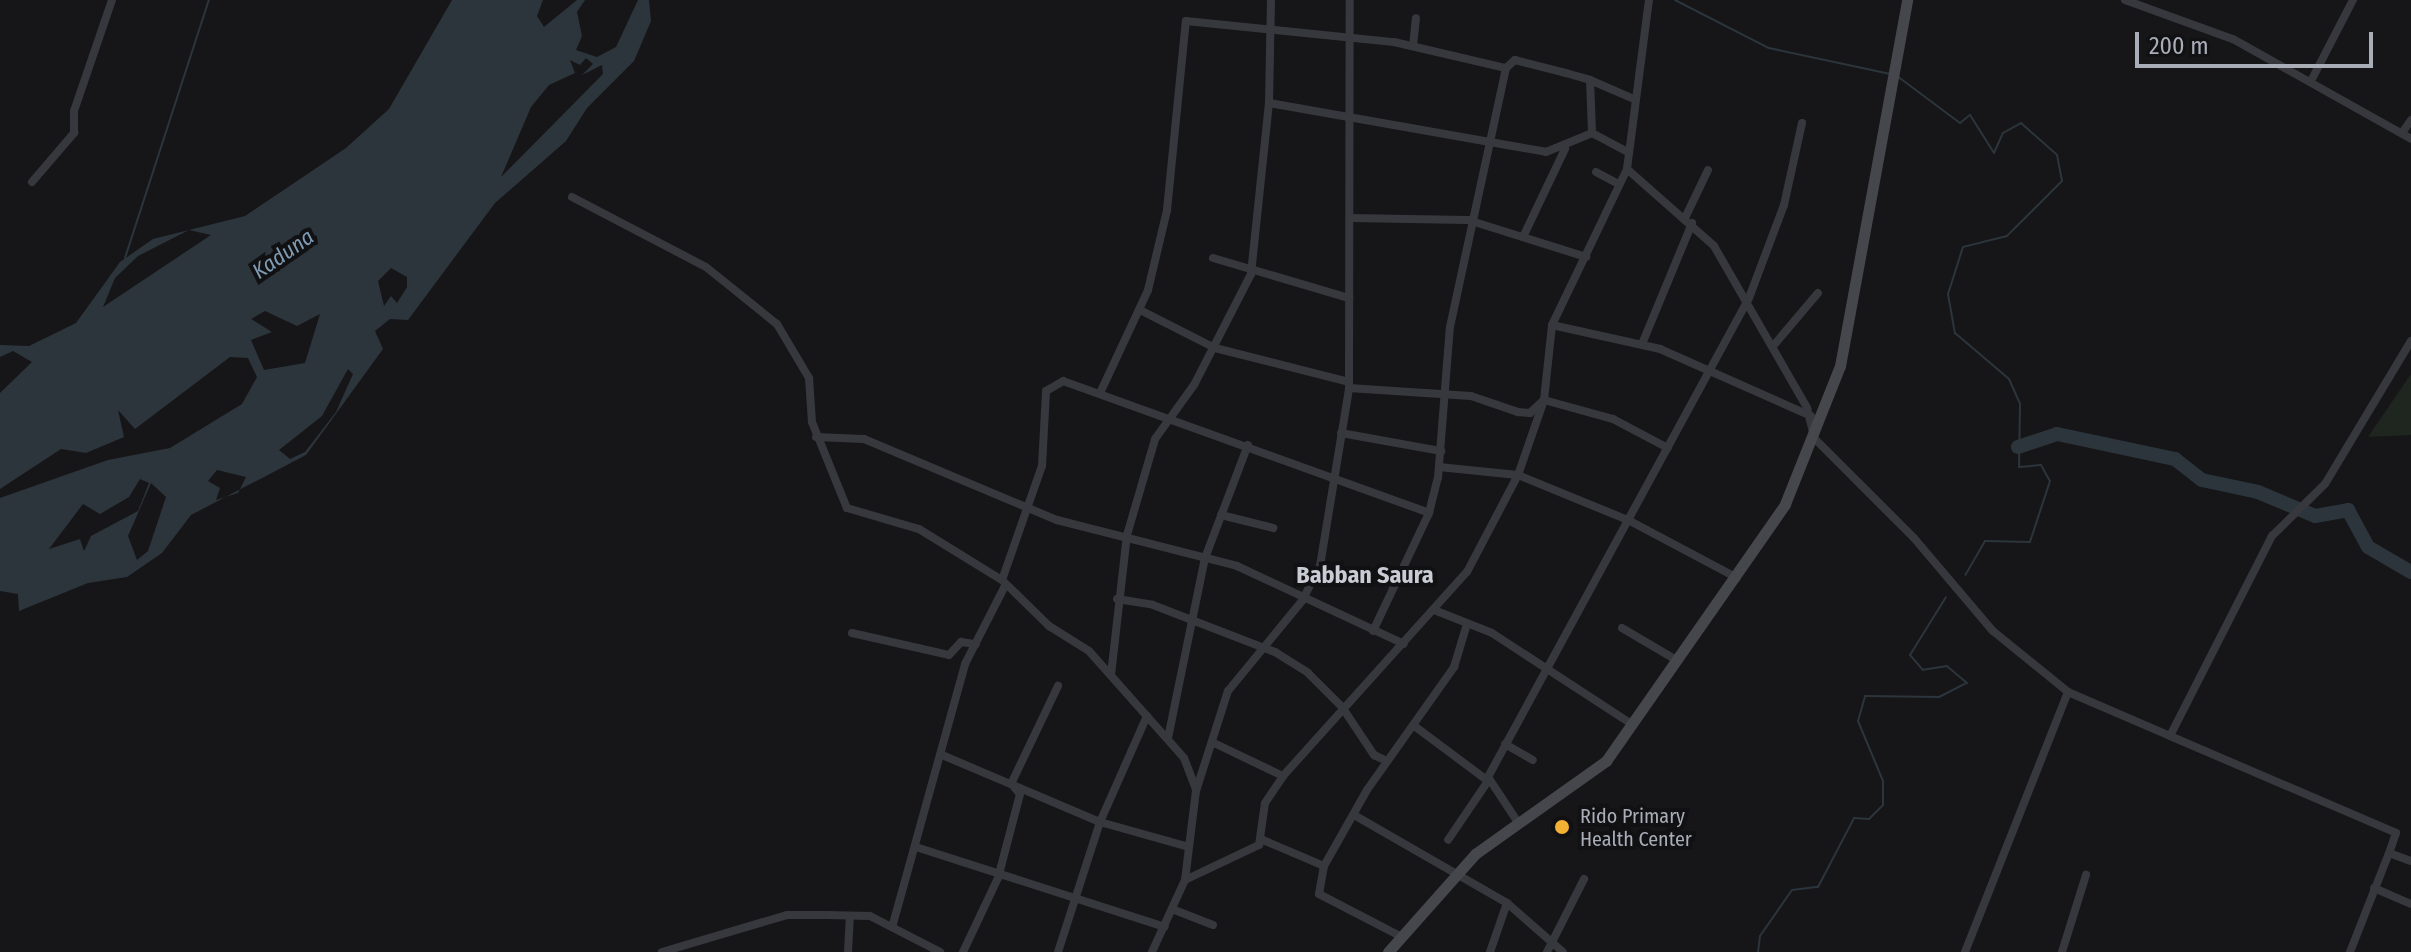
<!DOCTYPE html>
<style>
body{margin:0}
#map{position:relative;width:2411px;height:952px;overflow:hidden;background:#161618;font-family:"Fira Sans Condensed",sans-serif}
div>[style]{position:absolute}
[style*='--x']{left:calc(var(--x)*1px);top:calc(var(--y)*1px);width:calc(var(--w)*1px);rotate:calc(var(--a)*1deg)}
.green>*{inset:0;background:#1e261f}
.water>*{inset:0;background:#2c353c}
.stream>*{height:2px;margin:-1px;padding:0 1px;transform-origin:1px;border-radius:1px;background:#2c353c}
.river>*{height:14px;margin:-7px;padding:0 7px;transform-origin:7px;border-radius:7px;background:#2c353c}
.street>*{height:8px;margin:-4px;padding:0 4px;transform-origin:4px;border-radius:4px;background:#37383d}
.secondary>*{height:11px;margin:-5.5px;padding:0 5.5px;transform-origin:5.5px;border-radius:5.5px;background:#45474d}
.dots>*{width:22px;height:22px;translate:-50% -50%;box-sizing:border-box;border:4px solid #111113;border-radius:50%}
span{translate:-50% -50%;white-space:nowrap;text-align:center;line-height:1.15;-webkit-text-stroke:8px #111113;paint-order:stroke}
.poi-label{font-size:20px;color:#a8adb8}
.left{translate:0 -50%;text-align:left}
.water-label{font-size:22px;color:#7f9bb3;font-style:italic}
.quarter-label{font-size:24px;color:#c9ccd4;font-weight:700}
.scale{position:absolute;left:2135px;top:32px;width:238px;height:36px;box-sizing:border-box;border:4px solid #a8adb8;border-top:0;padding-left:10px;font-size:24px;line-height:28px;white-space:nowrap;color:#a8adb8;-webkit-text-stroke:6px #111113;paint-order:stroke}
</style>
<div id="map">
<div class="green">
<div style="clip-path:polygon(2411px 374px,2411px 435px,2368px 437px)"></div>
</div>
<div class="water">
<div style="clip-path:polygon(evenodd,452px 0,543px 0,537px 16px,544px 27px,577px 0,585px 0,577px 12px,582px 36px,576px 50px,597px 57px,616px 47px,638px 0,649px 0,651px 21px,634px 61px,587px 108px,566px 141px,495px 203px,408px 320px,390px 319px,375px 331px,383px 349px,306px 455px,191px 515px,162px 553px,127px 577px,88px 583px,19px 611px,18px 594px,0 591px,0 498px,108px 460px,170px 448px,242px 404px,257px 377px,248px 358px,230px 357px,135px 429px,118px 410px,124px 437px,86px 453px,61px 449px,0 489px,0 393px,32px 362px,13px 351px,0 357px,0 345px,29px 346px,76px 323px,120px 262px,153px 239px,245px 216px,346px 148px,389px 109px,452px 0,586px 58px,593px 64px,582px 75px,602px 65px,603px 74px,501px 177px,531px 107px,549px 85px,575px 73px,570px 60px,580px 65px,586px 58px,452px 0,189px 230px,211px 235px,103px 307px,115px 278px,138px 256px,189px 230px,452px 0,391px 268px,407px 277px,407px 287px,397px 303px,391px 296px,384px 306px,378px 281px,391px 268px,452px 0,265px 311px,297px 326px,320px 314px,305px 363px,264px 370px,251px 340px,272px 332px,251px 319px,265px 311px,452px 0,348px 369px,353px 374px,336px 412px,305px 452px,290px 459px,279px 450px,322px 416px,348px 369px,452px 0,217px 470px,246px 477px,238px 493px,216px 500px,220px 488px,208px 481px,217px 470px,452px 0,140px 479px,149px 483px,138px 511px,91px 536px,84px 551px,80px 539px,49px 549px,83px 504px,100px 514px,129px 497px,140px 479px,452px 0,151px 483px,166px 497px,148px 551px,137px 560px,128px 536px,151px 483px)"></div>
</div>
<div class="stream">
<div style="--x:1675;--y:0;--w:106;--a:27.1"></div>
<div style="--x:1769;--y:48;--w:124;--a:12.1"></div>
<div style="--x:1897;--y:76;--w:79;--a:36.7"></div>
<div style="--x:1960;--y:123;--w:13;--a:-39"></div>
<div style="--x:1970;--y:115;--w:45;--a:57.7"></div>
<div style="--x:1994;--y:153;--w:22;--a:-66"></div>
<div style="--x:2003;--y:133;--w:21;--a:-29"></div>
<div style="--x:2021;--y:123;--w:48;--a:41.6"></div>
<div style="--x:2057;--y:155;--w:26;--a:79"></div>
<div style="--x:2062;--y:181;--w:78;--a:135"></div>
<div style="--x:2007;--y:236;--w:45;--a:166"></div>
<div style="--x:1963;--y:247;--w:49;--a:107.7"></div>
<div style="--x:1948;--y:294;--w:40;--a:80"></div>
<div style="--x:1955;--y:333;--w:71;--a:40.4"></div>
<div style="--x:2009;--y:379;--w:27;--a:66"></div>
<div style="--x:2020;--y:404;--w:63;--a:90.9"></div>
<div style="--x:2019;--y:467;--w:22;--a:-5"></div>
<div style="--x:2041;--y:465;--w:18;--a:61"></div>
<div style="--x:2050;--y:481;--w:64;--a:108.2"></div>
<div style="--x:2030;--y:542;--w:45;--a:-178.7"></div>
<div style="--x:1985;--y:541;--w:39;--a:120"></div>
<div style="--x:125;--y:258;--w:271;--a:-72"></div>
<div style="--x:1758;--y:952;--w:16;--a:-83"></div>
<div style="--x:1760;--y:936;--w:56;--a:-55.2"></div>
<div style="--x:1792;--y:890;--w:26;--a:-7"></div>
<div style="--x:1818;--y:887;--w:78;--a:-62.4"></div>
<div style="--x:1854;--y:818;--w:15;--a:4"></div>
<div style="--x:1869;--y:819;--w:20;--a:-45"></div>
<div style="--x:1883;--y:805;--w:24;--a:-90"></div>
<div style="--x:1883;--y:781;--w:65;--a:-112.6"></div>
<div style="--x:1858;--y:721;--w:26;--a:-74"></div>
<div style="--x:1865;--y:696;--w:74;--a:0.8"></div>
<div style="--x:1939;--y:697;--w:31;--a:-27"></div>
<div style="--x:1967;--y:683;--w:26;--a:-140"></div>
<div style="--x:1947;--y:666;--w:24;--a:171"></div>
<div style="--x:1923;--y:670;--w:20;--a:-131"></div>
<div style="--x:1910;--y:655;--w:68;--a:-58.2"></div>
</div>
<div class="river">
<div style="--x:2018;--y:447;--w:41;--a:-18.4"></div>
<div style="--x:2057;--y:434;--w:121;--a:12"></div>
<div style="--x:2175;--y:459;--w:34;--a:38"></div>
<div style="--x:2202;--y:480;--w:57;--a:12.1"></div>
<div style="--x:2258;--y:492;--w:62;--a:22.8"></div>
<div style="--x:2315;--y:516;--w:34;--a:-10"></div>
<div style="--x:2348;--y:510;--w:42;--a:61.6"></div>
<div style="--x:2368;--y:547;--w:50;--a:30.2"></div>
</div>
<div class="street">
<div style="--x:2125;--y:0;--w:115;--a:19.9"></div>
<div style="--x:2233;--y:39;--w:204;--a:29.3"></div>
<div style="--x:1413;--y:46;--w:28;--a:-84"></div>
<div style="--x:2312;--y:79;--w:89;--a:-62.6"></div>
<div style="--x:1590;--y:80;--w:50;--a:23.5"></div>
<div style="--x:1269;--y:103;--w:281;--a:10"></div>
<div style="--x:1546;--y:152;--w:50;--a:-22.4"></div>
<div style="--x:2402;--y:133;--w:16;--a:-55"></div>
<div style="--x:1627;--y:169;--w:116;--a:41.5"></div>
<div style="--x:1714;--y:246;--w:187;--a:60.1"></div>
<div style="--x:1807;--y:408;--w:32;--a:76"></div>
<div style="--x:1815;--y:439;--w:140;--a:45"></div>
<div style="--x:1914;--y:538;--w:122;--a:49.7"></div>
<div style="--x:1993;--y:631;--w:97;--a:39.1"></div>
<div style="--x:1596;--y:172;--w:26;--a:28"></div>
<div style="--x:32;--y:182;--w:65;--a:-49.4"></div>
<div style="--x:74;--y:133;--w:22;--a:-90"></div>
<div style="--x:74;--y:111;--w:117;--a:-71.1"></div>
<div style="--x:572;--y:197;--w:151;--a:27.6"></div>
<div style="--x:706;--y:267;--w:91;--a:38.8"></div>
<div style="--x:777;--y:324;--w:63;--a:59.3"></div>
<div style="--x:809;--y:378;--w:44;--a:86.1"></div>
<div style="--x:812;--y:422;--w:93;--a:67.9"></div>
<div style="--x:847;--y:508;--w:75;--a:16.3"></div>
<div style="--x:919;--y:529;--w:97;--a:31.6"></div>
<div style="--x:1002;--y:580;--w:66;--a:44.4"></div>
<div style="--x:1049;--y:626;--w:47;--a:32"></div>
<div style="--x:1089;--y:651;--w:143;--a:48.4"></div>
<div style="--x:1184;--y:758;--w:34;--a:69"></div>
<div style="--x:1350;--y:218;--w:118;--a:1"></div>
<div style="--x:1468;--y:220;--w:124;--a:17.4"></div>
<div style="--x:1685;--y:218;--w:53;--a:-64.4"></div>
<div style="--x:1523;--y:237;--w:98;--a:-64.5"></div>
<div style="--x:1213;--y:258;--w:142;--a:16.4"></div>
<div style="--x:1140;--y:310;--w:84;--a:26.9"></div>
<div style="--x:1215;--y:348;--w:138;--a:14.2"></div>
<div style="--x:1552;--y:325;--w:111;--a:12.5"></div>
<div style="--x:1660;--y:349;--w:165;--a:23.9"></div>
<div style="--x:1642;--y:344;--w:131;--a:-67.5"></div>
<div style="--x:1774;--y:345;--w:68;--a:-49.8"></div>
<div style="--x:1349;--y:388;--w:388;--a:-89.9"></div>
<div style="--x:1101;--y:391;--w:111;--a:-65"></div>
<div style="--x:1148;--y:290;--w:82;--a:-76.6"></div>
<div style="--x:1167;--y:210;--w:190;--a:-84.3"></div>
<div style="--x:1186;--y:21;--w:209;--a:5.8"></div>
<div style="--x:1394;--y:42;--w:115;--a:13.1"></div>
<div style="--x:1506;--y:68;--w:12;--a:-42"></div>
<div style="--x:1515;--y:60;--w:53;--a:14.3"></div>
<div style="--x:1566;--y:73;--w:25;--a:16"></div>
<div style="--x:1590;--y:80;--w:53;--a:87.8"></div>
<div style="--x:1592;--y:133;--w:40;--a:28"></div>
<div style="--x:1341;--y:433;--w:102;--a:10.2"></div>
<div style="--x:816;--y:437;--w:48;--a:2.4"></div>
<div style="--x:864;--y:439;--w:209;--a:22.8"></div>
<div style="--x:1057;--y:520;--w:186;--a:14.3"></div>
<div style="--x:1237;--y:566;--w:184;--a:25"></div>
<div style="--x:1439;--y:467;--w:79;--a:5.8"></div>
<div style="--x:1518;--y:475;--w:121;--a:22.3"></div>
<div style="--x:1630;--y:521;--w:121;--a:28"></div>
<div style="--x:1221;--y:515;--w:54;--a:14"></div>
<div style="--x:1002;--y:580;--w:121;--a:-70.7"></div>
<div style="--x:1042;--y:466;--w:75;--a:-86.9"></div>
<div style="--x:1046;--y:391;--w:20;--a:-30"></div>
<div style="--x:1063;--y:381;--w:389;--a:19.8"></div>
<div style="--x:1117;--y:599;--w:36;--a:9"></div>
<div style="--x:1153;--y:605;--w:131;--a:21.1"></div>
<div style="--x:1275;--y:652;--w:39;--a:32"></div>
<div style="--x:1308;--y:673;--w:48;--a:45"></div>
<div style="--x:1342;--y:707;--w:58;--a:56.3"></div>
<div style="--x:1374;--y:755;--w:14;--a:25"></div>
<div style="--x:1434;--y:610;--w:62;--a:21.6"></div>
<div style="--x:1492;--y:633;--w:168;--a:33.1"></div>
<div style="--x:1622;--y:628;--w:65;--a:30.5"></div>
<div style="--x:1373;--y:631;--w:131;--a:-64.6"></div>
<div style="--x:1429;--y:513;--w:36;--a:-76"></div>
<div style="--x:1438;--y:478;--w:151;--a:-85.5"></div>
<div style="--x:1450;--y:327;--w:265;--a:-77.8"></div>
<div style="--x:852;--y:633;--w:99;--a:12.8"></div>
<div style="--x:949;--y:655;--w:18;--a:-47"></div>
<div style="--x:961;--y:642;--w:15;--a:8"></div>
<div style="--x:1111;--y:675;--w:141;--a:-83.5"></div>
<div style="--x:1127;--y:535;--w:100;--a:-73.7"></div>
<div style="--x:1155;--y:439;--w:67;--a:-54.2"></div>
<div style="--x:1194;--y:385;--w:125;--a:-62.8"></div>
<div style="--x:1251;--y:274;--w:172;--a:-84"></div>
<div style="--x:1269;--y:103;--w:103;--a:-88.9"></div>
<div style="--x:1413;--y:725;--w:94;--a:36.7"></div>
<div style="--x:1488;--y:781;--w:71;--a:124.1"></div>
<div style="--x:2170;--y:736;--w:246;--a:23.2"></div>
<div style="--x:2396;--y:833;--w:21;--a:109"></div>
<div style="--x:2389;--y:853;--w:23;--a:20"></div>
<div style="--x:1168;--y:738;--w:184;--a:-78.4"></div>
<div style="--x:1205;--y:558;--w:121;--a:-69.2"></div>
<div style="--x:1214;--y:743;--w:76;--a:25.6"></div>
<div style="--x:1505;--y:744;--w:32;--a:30"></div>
<div style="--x:942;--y:755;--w:172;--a:23"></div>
<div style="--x:1100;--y:822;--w:92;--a:15.7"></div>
<div style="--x:1011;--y:784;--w:109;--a:-64.4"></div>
<div style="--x:1354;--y:815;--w:177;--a:29.9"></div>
<div style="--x:1507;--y:903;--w:74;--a:41.2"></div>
<div style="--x:1519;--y:824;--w:56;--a:-123.4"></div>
<div style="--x:1488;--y:777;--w:545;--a:-61.41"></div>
<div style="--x:1749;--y:298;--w:99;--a:-69.4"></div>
<div style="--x:1784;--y:205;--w:84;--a:-77.6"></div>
<div style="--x:1263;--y:840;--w:66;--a:23.1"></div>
<div style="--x:919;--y:848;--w:258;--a:17.8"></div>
<div style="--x:1185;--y:880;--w:82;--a:-25.3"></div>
<div style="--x:1259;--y:845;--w:42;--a:-81.9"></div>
<div style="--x:1265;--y:803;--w:32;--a:-56"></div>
<div style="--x:1283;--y:776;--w:275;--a:-48"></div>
<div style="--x:1467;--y:572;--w:110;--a:-62.3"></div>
<div style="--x:1518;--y:475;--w:79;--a:-70.9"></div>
<div style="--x:1544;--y:400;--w:72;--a:15.4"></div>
<div style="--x:1613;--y:419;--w:62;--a:27.8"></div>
<div style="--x:2374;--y:888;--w:40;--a:23.4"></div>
<div style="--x:1172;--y:909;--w:44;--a:21.3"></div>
<div style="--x:893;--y:924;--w:270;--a:-74.5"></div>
<div style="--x:965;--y:664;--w:88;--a:-62.9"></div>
<div style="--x:1400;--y:936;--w:91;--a:-152.6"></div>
<div style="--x:1319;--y:894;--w:28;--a:-80"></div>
<div style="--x:1324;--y:866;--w:87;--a:-60.5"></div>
<div style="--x:1367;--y:790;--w:151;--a:-54.7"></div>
<div style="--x:1454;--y:667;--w:45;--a:-73.2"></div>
<div style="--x:662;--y:952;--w:130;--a:-16.5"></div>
<div style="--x:787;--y:915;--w:41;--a:0"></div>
<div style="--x:828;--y:915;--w:42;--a:1.4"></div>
<div style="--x:870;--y:916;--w:79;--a:27.2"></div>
<div style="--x:848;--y:952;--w:36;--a:-87"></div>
<div style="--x:963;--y:952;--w:82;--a:-64.7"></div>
<div style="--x:998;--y:878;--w:87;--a:-75.3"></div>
<div style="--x:1020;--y:794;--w:9;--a:-131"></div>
<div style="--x:1058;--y:952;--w:137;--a:-72.1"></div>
<div style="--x:1100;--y:822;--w:116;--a:-66.1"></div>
<div style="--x:1152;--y:952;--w:79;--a:-65.4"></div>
<div style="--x:1185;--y:880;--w:90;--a:-83"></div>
<div style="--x:1196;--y:791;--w:105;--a:-72.3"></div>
<div style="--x:1228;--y:691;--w:117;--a:-50.6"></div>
<div style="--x:1302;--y:601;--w:39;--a:-63"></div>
<div style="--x:1320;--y:566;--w:180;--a:-80.7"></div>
<div style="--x:1349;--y:388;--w:122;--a:3.8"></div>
<div style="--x:1471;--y:396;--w:50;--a:18.8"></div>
<div style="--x:1518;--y:412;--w:12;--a:5"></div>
<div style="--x:1530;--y:413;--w:19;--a:-43"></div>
<div style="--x:1544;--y:400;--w:75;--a:-83.9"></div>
<div style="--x:1552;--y:325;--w:173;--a:-64.3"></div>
<div style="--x:1627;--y:169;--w:170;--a:-82.6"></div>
<div style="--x:1490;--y:952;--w:52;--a:-70.9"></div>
<div style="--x:1547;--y:952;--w:82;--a:-63.1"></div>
<div style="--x:1965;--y:952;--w:280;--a:-68.4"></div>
<div style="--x:2068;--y:692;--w:111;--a:23.3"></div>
<div style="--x:2170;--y:736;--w:225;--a:-63"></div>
<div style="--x:2272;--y:536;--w:74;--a:-44.5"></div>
<div style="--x:2325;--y:484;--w:167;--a:-59"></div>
<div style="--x:2062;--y:952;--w:81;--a:-72.7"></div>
<div style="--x:2350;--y:952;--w:106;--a:-68.5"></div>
</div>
<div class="secondary">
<div style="--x:1388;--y:952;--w:131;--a:-48.4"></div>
<div style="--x:1475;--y:854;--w:161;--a:-35.4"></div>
<div style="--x:1606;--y:761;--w:313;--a:-55.1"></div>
<div style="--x:1785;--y:504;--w:149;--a:-68.3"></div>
<div style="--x:1840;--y:366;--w:372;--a:-79.6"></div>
</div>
<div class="dots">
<div style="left:1562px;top:827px;background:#f2b134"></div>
</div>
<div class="poi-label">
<span class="left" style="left:1580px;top:828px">Rido Primary<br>Health Center</span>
</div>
<div class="water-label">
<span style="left:283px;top:254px;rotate:-35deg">Kaduna</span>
</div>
<div class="quarter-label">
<span style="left:1365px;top:576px">Babban Saura</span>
</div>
<div class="scale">200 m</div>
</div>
